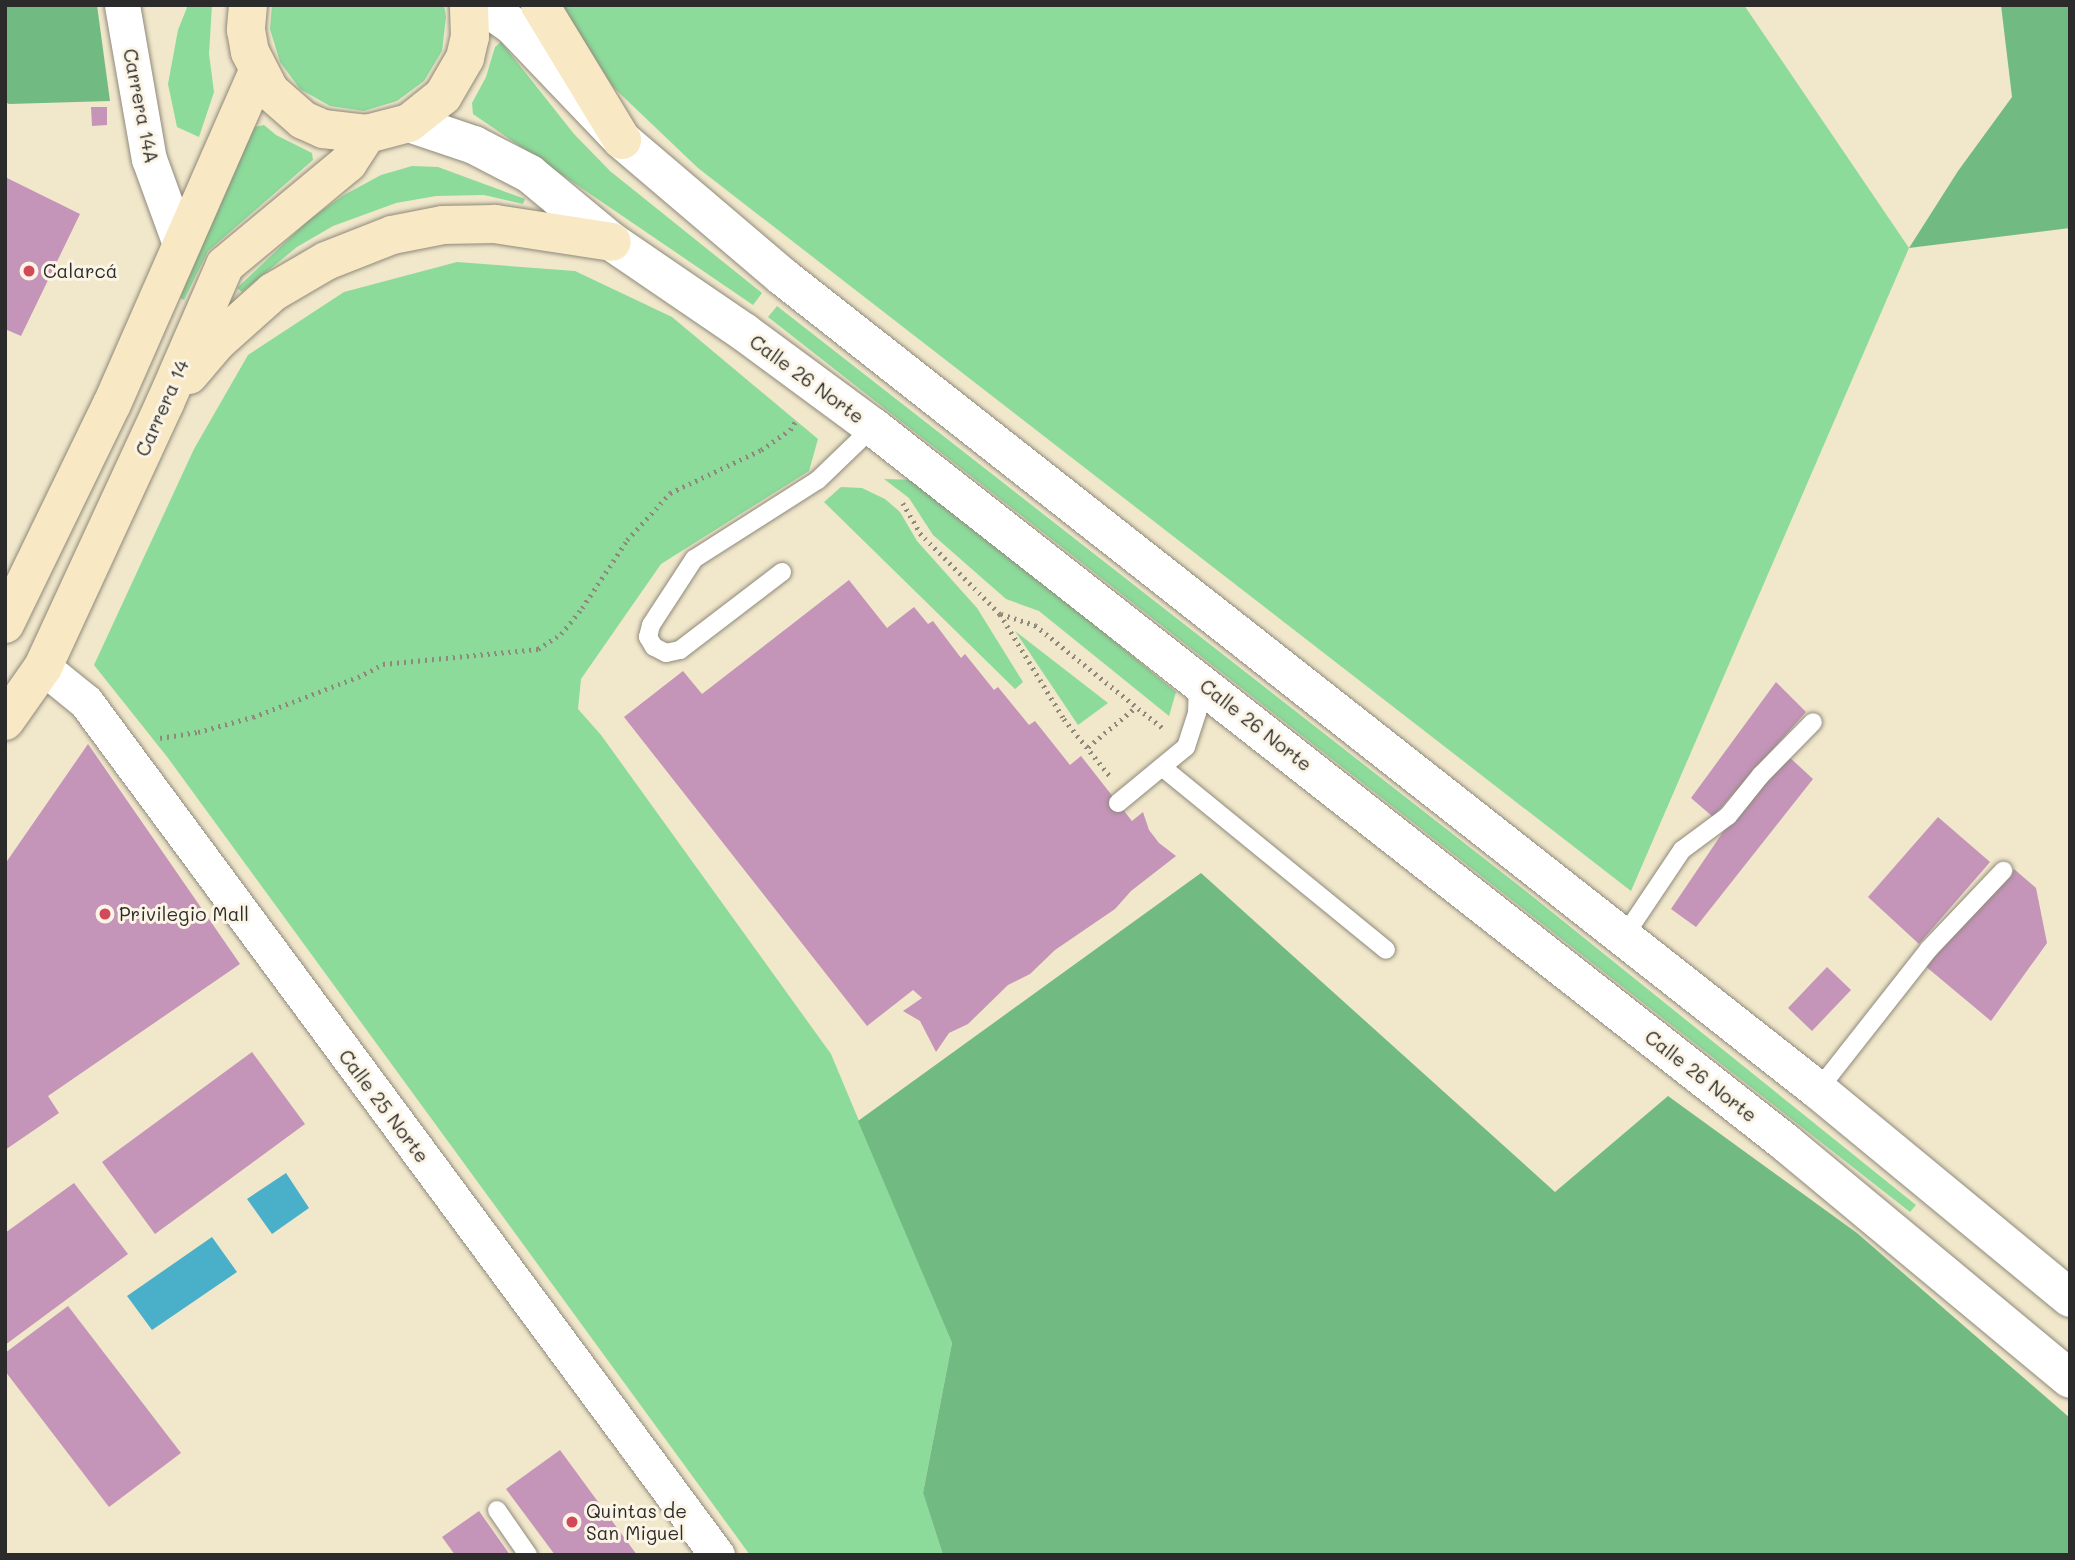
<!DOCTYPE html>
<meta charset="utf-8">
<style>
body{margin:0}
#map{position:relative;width:2075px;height:1560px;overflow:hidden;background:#f1e7cb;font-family:Mali,sans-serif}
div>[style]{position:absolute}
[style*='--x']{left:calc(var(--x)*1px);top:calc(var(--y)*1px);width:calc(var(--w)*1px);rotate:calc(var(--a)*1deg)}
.green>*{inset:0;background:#8cdb9b}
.forest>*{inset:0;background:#71bb83}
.water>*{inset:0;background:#4ab0ca}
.building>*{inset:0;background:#c494b9}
.path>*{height:4.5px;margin-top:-2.25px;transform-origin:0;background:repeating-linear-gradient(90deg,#8e897b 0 2px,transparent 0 7px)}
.roads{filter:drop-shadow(0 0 2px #8e897b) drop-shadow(0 0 2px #8e897b)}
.service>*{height:18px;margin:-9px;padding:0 9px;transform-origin:9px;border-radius:9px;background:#fff}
.minor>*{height:35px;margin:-17.5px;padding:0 17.5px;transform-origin:17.5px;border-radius:17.5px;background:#fff}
.tertiary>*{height:38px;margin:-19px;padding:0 19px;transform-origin:19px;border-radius:19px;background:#fff}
.secondary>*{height:38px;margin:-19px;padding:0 19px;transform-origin:19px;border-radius:19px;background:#f8e8c3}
.dots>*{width:19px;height:19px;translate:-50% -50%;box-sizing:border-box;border:4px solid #fcf5e5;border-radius:50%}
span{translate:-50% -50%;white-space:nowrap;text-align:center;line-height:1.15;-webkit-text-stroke:6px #fcf5e5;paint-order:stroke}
.street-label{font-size:19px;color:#2b2b2b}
.poi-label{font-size:19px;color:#2b2b2b}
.left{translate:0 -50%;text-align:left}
.frame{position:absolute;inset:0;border:7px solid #2b2b2b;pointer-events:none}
</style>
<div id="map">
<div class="green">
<div style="clip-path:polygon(188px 5px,212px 5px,209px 54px,214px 92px,199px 137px,177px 127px,168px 84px,178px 30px)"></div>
<div style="clip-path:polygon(272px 5px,444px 5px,446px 17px,442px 51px,424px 81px,397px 101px,364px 111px,330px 106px,300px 89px,280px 62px,270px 29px)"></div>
<div style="clip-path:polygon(562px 5px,1744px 5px,1909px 248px,1631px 891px,698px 168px,613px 87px)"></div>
<div style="clip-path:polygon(501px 42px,574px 134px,610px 171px,762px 293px,753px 305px,473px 114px,472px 103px,486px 77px,495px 47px)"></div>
<div style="clip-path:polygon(264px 125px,276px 135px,312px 153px,313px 160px,208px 251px,184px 300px,180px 298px,254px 127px)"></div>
<div style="clip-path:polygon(412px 166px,438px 167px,525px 199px,523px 204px,484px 195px,436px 196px,396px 203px,333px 226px,297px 247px,242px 292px,237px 288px,310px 219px,344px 195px,381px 175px)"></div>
<div style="clip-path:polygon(457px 262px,575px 271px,672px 317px,818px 439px,809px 471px,661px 564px,581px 679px,578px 709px,601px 735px,831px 1054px,952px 1343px,923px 1493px,943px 1555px,750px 1555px,168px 758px,94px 665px,194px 449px,248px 355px,344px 292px)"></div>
<div style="clip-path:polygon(777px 306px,1532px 896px,1916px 1205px,1910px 1212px,768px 317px)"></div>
<div style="clip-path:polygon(884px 479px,918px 480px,1176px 692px,1169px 716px,1039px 611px,1006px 599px,933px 535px,909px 498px)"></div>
<div style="clip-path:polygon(841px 487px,862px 488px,885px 499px,900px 512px,917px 541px,977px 608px,1023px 682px,1015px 689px,824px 502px)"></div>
<div style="clip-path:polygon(1015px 631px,1108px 703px,1078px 725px)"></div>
</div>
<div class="forest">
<div style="clip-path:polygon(5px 5px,97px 5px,110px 101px,9px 104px,5px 102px)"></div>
<div style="clip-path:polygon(2001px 5px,2070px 5px,2070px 228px,1909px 248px,1958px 171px,2012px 97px)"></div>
<div style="clip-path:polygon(1201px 873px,1555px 1192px,1668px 1096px,1857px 1233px,2070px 1418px,2070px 1555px,943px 1555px,923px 1493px,952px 1343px,858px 1121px)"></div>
</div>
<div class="water">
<div style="clip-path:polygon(286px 1173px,309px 1208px,272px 1234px,247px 1199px)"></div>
<div style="clip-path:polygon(212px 1237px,237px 1272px,152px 1330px,127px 1296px)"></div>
</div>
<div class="building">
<div style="clip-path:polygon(91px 107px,107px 107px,107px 125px,92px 126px)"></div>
<div style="clip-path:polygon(5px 177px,80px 214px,21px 336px,5px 329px)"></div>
<div style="clip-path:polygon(849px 580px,887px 628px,914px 607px,928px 624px,933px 621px,961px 658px,965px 654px,994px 690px,998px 687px,1029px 725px,1035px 721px,1070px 765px,1081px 756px,1132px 821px,1143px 812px,1149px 830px,1159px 843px,1176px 856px,1131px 891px,1115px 909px,1055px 950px,1030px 974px,1008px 985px,968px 1024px,949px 1033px,936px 1052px,920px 1021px,903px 1011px,922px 998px,913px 990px,867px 1026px,624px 717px,683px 671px,702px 694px)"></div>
<div style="clip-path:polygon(1776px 682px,1806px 712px,1713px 817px,1691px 798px)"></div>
<div style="clip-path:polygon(88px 744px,240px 964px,48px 1096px,59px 1113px,5px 1150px,5px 864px)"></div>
<div style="clip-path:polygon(1787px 755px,1813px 779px,1696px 927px,1671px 909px,1727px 826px)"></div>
<div style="clip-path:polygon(1938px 817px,1990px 862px,1919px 944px,1868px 897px)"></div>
<div style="clip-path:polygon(2014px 869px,2036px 888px,2047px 943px,1991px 1021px,1924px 965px)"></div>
<div style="clip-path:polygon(1827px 967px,1851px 990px,1812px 1031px,1788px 1008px)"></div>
<div style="clip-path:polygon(252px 1052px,305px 1124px,155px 1234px,102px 1162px)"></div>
<div style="clip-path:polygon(74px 1183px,128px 1254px,5px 1345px,5px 1233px)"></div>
<div style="clip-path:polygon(68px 1306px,181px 1453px,109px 1507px,5px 1371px,5px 1353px)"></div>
<div style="clip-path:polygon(560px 1450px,637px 1555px,555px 1555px,506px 1489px)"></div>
<div style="clip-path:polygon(479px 1511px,510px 1555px,455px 1555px,442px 1537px)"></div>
</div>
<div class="path">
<div style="--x:903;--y:503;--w:34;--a:60"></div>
<div style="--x:920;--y:533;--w:114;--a:45.4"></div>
<div style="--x:1000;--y:614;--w:123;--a:58.6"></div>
<div style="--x:1064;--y:719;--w:73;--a:51.1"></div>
<div style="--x:1001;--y:614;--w:36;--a:18"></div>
<div style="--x:1035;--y:625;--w:166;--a:38.9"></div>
<div style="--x:160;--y:738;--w:38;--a:-9"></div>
<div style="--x:198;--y:732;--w:57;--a:-15.3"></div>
<div style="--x:253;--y:717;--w:112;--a:-20.9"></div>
<div style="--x:358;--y:677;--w:28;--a:-27"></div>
<div style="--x:383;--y:664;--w:156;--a:-5.5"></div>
<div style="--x:538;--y:649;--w:27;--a:-33"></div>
<div style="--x:561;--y:634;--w:33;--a:-51"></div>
<div style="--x:582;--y:608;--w:82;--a:-56.5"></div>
<div style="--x:627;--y:540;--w:64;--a:-47.5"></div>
<div style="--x:670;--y:493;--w:101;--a:-25.3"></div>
<div style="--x:761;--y:450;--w:35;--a:-35"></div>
<div style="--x:790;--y:430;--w:13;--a:-58"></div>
<div style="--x:1088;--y:747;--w:62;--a:-39.8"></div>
</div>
<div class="roads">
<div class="service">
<div style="--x:782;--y:572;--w:128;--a:142.6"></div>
<div style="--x:680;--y:650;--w:14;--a:168"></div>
<div style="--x:666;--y:653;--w:13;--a:-153"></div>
<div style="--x:654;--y:647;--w:12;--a:-121"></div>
<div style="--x:648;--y:637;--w:12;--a:-76"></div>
<div style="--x:651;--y:625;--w:79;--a:-56.9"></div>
<div style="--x:694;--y:559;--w:147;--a:-32.5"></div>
<div style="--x:818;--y:480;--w:76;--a:-43.9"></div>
<div style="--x:1162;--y:767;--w:289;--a:39.2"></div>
<div style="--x:1118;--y:803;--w:88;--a:-39.5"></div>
<div style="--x:1186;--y:747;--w:36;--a:-72"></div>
<div style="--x:1197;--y:713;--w:30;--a:-88"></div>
<div style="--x:1623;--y:938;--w:106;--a:-56.2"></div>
<div style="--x:1682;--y:850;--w:57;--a:-36.5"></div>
<div style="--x:1728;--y:816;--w:53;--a:-51.2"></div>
<div style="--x:1761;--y:775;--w:74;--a:-45.5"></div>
<div style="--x:1818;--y:1090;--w:179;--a:-51.8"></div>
<div style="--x:1929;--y:949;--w:108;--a:-46.5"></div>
<div style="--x:497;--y:1510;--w:55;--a:55.4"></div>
</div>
<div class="minor">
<div style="--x:122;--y:5;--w:156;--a:80.1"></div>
<div style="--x:149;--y:159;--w:90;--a:70"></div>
<div style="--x:43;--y:667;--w:55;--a:39.1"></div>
<div style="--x:86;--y:702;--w:1061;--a:53.51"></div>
</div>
<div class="tertiary">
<div style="--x:483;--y:5;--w:38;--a:35"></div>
<div style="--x:514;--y:27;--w:156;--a:46.3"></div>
<div style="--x:622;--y:140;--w:211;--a:40.4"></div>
<div style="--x:783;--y:277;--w:1316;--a:38.15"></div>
<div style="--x:1818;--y:1090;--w:327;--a:39.5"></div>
<div style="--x:409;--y:123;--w:69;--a:18.7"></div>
<div style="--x:474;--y:145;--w:63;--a:27.4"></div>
<div style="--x:530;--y:174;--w:107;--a:39.7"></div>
<div style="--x:612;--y:242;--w:160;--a:34.3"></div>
<div style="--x:744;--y:332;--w:160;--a:36.4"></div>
<div style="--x:873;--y:427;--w:1160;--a:38.1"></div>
<div style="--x:1786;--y:1143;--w:369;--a:39.7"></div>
</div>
<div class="secondary">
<div style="--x:248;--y:5;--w:25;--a:95"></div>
<div style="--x:246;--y:30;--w:22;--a:80"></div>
<div style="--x:250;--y:52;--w:44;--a:62.9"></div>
<div style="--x:270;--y:91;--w:44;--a:41.3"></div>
<div style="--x:303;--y:120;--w:22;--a:24"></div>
<div style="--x:323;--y:129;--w:44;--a:6.5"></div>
<div style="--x:367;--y:134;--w:43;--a:-14.7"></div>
<div style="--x:409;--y:123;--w:43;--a:-38.5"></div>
<div style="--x:443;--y:96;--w:44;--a:-59.9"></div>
<div style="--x:465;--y:58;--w:22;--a:-77"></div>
<div style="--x:470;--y:37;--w:32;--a:-92"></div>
<div style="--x:540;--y:5;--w:158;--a:58.7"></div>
<div style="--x:189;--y:375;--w:43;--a:-49.7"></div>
<div style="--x:217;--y:342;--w:75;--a:-41.8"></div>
<div style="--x:273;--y:292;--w:61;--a:-30.3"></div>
<div style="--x:326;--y:261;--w:71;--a:-21.5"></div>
<div style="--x:392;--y:235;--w:52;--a:-11.1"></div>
<div style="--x:443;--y:225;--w:52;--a:-1.1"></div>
<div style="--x:495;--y:224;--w:118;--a:8.7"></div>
<div style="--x:5;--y:624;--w:245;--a:-64.1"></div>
<div style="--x:112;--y:404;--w:363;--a:-66.3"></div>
<div style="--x:5;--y:721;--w:66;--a:-54.9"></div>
<div style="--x:43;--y:667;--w:291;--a:-65.2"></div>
<div style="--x:165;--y:403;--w:150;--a:-66.5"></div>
<div style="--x:225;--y:265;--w:160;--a:-39.7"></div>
<div style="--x:348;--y:163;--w:35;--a:-57"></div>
</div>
</div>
<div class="dots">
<div style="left:29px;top:271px;background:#d1495b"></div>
<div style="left:105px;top:914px;background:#d1495b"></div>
<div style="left:572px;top:1522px;background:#d1495b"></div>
</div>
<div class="street-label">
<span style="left:141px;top:106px;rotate:79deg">Carrera 14A</span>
<span style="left:807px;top:379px;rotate:36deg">Calle 26 Norte</span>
<span style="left:162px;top:408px;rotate:-66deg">Carrera 14</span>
<span style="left:1256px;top:725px;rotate:38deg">Calle 26 Norte</span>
<span style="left:1701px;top:1076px;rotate:38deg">Calle 26 Norte</span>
<span style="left:384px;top:1106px;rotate:53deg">Calle 25 Norte</span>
</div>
<div class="poi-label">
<span class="left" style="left:43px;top:271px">Calarcá</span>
<span class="left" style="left:119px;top:914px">Privilegio Mall</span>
<span class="left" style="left:586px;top:1522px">Quintas de<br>San Miguel</span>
</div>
<div class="frame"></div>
</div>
